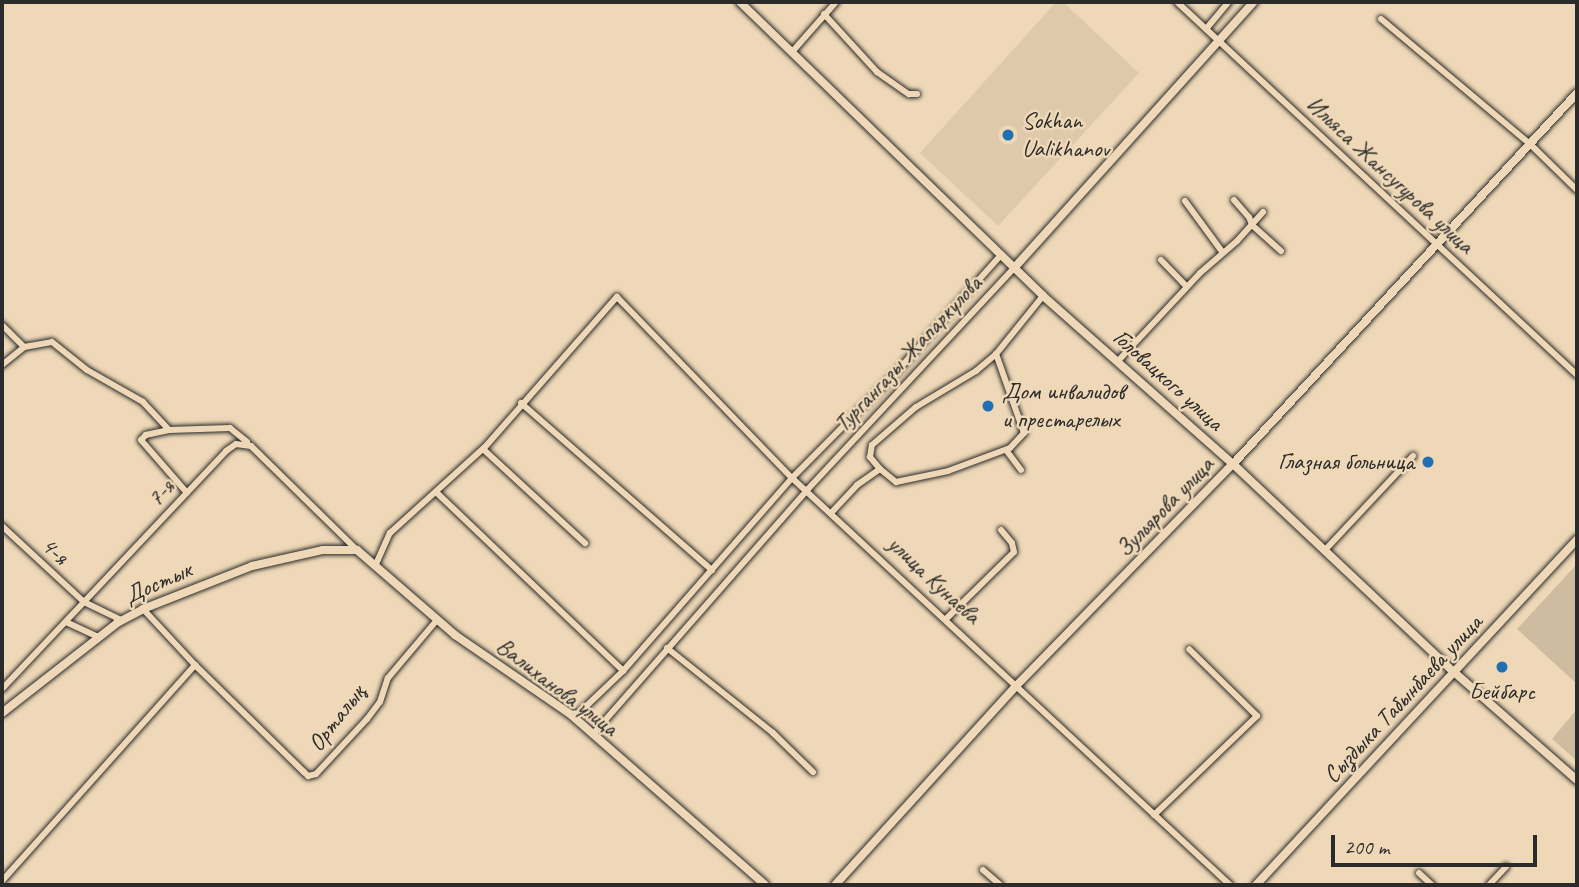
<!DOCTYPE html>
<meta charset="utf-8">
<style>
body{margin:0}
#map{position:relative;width:1579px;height:887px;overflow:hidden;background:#eed8b7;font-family:Caveat,sans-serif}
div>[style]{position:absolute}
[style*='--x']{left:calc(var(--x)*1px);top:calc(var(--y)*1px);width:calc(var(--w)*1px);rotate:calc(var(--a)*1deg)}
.built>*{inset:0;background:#dec9ab}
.green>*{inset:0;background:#cfbca0}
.roads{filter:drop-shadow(0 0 2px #2b2b2b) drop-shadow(0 0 2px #2b2b2b)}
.street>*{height:6px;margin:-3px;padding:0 3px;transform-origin:3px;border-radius:3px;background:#eed8b7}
.secondary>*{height:8px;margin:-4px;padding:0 4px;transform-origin:4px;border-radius:4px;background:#eed8b7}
.dots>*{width:19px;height:19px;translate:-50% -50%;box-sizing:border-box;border:4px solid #eed8b7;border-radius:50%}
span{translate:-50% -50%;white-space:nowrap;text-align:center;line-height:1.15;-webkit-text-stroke:5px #eed8b7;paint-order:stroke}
.poi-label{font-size:24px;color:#2b2b2b}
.left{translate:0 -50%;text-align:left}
.right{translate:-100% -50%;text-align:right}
.street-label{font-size:24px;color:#2b2b2b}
.frame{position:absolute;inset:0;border:4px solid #2b2b2b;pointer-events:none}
.scale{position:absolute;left:1331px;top:835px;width:206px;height:32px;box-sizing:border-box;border:4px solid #2b2b2b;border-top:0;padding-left:9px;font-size:21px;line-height:24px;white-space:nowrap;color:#2b2b2b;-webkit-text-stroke:5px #eed8b7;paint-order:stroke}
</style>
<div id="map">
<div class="built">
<div style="clip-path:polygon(1056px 2px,1063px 2px,1139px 73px,998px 226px,920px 153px)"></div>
</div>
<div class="green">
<div style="clip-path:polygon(1577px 564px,1577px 684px,1517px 629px)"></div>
<div style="clip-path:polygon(1577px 709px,1577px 761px,1552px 739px)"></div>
</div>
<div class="roads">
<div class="street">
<div style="--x:1177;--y:2;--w:547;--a:43"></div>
<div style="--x:824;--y:14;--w:79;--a:47.6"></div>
<div style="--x:877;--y:72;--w:39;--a:35"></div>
<div style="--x:909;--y:94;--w:8;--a:0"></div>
<div style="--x:1381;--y:19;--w:194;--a:40"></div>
<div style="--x:1530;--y:144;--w:66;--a:44.4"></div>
<div style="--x:1206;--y:29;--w:35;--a:-50"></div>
<div style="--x:792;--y:52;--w:67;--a:-48.7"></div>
<div style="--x:1234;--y:200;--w:23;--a:49"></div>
<div style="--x:1249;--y:217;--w:9;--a:69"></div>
<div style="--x:1252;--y:225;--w:39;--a:42"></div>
<div style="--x:1185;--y:201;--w:64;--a:53.8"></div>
<div style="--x:1161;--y:260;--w:37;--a:46"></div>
<div style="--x:2;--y:325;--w:31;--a:45"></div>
<div style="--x:24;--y:347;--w:28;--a:-10"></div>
<div style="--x:52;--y:342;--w:45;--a:38.7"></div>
<div style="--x:87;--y:370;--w:64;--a:29.7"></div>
<div style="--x:143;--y:402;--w:38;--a:47"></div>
<div style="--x:169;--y:430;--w:61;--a:-1.9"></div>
<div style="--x:230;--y:428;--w:22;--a:39"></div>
<div style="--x:1118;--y:361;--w:120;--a:-47"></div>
<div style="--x:1200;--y:273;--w:49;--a:-40.9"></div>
<div style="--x:1237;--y:241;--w:39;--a:-48"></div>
<div style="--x:2;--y:365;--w:28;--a:-39"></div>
<div style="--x:521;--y:403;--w:254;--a:41.2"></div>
<div style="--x:169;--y:430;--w:24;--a:168"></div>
<div style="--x:146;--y:435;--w:7;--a:135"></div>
<div style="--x:141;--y:440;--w:70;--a:49"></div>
<div style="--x:483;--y:449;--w:139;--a:42.7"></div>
<div style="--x:1006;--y:450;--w:25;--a:53"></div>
<div style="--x:880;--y:469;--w:21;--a:39"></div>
<div style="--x:896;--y:482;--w:53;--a:-11.9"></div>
<div style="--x:948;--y:471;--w:66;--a:-20.4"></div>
<div style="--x:1010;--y:448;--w:21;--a:-47"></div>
<div style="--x:1024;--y:433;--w:84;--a:-109.5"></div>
<div style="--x:436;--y:492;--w:259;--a:43.7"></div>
<div style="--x:832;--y:512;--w:37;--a:-47"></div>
<div style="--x:857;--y:485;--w:28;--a:-35"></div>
<div style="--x:880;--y:469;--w:16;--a:-130"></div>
<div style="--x:870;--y:457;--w:12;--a:-81"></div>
<div style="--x:872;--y:445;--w:58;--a:-40.8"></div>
<div style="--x:916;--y:407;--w:70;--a:-31"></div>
<div style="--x:976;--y:371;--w:26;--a:-40"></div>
<div style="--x:996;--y:354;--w:75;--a:-51"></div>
<div style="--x:2;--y:526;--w:112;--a:42.8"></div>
<div style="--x:84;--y:602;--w:41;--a:25.9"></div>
<div style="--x:1325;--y:550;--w:129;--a:-46.9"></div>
<div style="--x:376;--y:564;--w:34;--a:-66"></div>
<div style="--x:390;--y:533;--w:128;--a:-42.2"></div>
<div style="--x:485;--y:447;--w:200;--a:-48.7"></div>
<div style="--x:617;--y:297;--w:252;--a:46"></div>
<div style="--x:792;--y:478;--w:598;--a:42.9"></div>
<div style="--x:946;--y:619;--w:95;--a:-44.6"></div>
<div style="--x:1014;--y:552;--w:9;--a:-103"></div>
<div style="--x:1012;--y:543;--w:17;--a:-130"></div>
<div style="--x:66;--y:622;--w:35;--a:25"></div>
<div style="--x:667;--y:648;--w:136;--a:38.7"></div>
<div style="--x:773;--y:733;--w:56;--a:44.3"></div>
<div style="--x:195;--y:665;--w:153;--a:44.5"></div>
<div style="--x:304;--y:772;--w:6;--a:45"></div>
<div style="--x:308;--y:776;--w:8;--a:-14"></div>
<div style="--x:316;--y:774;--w:75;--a:-47.2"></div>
<div style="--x:367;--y:719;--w:21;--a:-53"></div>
<div style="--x:380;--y:702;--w:25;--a:-72"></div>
<div style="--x:388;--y:678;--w:76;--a:-49.8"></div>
<div style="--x:2;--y:689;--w:327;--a:-46.7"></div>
<div style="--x:226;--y:451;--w:12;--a:-35"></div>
<div style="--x:236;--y:444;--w:15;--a:8"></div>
<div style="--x:251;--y:446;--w:148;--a:44.5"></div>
<div style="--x:570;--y:714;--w:9;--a:-6"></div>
<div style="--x:579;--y:713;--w:61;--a:-43.7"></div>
<div style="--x:623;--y:671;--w:257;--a:-48.8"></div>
<div style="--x:792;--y:478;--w:141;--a:-45.3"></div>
<div style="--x:891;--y:378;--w:166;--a:-48.2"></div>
<div style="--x:593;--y:734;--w:326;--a:-48.7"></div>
<div style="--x:808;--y:489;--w:304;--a:-47"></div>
<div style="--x:1154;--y:815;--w:143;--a:-43.9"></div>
<div style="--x:1257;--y:716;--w:95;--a:-135.4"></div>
<div style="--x:983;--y:870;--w:23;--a:41"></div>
<div style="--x:1419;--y:873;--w:18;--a:43"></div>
<div style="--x:2;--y:881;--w:290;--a:-48.2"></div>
<div style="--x:195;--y:665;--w:76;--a:-132.9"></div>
<div style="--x:1489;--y:885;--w:25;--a:-47"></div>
</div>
<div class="secondary">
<div style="--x:740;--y:2;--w:422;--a:44.1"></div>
<div style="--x:1043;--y:296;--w:254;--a:41.5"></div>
<div style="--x:1233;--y:464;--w:303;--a:43.3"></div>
<div style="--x:1454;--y:672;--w:164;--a:41.3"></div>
<div style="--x:1015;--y:267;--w:357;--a:-48"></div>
<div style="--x:2;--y:713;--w:146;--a:-38"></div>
<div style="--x:117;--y:623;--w:30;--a:-28"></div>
<div style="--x:143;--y:609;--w:117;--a:-21.5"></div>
<div style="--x:252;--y:566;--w:73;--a:-12.7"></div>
<div style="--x:323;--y:550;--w:34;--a:0"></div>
<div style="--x:357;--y:550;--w:130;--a:40.9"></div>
<div style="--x:455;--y:635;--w:140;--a:34.5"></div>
<div style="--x:570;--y:714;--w:259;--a:41.2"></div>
<div style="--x:835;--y:885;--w:270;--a:-47.7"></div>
<div style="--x:1017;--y:685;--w:309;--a:-45.7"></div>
<div style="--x:1233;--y:464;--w:506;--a:-47.16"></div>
<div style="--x:1256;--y:885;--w:472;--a:-47.1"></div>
</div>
</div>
<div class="dots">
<div style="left:1008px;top:135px;background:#1f6fb2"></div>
<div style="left:988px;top:406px;background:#1f6fb2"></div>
<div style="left:1428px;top:462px;background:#1f6fb2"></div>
<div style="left:1502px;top:667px;background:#1f6fb2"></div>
</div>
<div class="poi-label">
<span class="left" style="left:1022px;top:135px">Sokhan<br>Ualikhanov</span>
<span class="left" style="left:1002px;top:406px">Дом инвалидов<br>и престарелых</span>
<span class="right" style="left:1414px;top:462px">Глазная больница</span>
<span style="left:1502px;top:692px">Бейбарс</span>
</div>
<div class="street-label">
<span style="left:1390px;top:175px;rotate:43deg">Ильяса Жансугурова улица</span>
<span style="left:908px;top:354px;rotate:-47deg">Тургангазы Жапаркулова</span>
<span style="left:1168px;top:380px;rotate:42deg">Головацкого улица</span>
<span style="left:161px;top:493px;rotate:-47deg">7-я</span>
<span style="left:1165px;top:507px;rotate:-46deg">Зульярова улица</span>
<span style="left:55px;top:551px;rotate:43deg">4-я</span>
<span style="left:934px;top:580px;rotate:43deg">улица Кунаева</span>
<span style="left:158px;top:583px;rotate:-24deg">Достык</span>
<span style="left:557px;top:687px;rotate:37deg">Валиханова улица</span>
<span style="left:1403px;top:699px;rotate:-47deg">Сыздыка Табынбаева улица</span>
<span style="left:337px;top:718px;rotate:-52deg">Орталық</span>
</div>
<div class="frame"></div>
<div class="scale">200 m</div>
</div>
